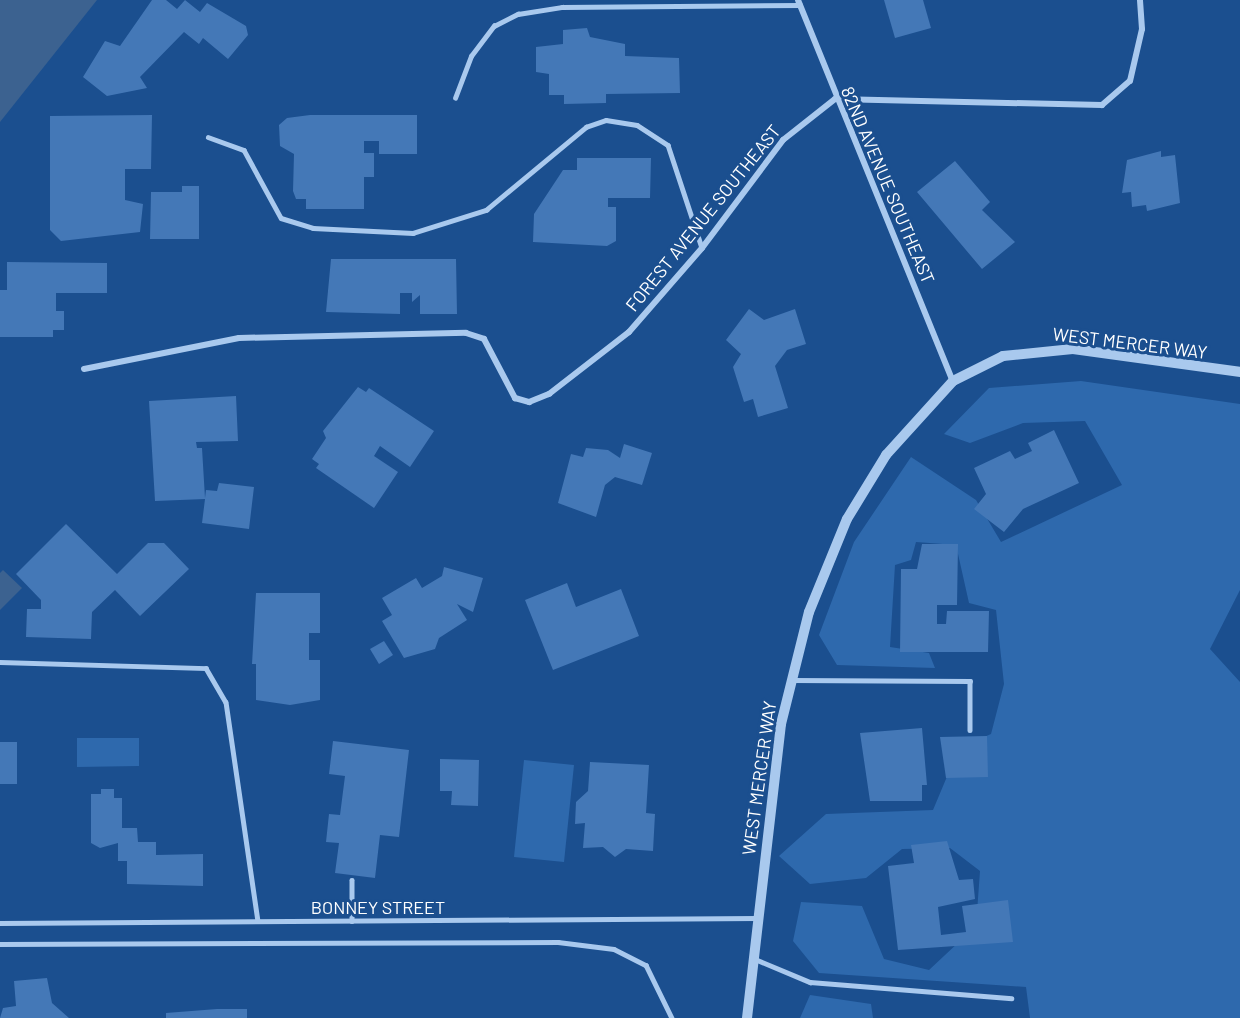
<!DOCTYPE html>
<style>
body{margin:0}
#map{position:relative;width:1240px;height:1018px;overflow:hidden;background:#1b4f8f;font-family:Barlow,sans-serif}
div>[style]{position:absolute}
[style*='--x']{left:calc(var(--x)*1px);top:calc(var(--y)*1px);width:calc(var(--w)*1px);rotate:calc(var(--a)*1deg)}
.green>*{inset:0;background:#2e69ad}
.water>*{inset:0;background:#3c6290}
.building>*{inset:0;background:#4478b7}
.service>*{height:4.5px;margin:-2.25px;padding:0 2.25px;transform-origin:2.25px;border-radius:2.25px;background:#a9c9ee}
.minor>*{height:6px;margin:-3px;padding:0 3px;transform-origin:3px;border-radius:3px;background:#a9c9ee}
.tertiary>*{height:10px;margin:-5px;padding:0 5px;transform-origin:5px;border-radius:5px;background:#a9c9ee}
span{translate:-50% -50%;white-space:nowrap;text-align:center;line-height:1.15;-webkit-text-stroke:6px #1b4f8f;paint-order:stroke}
.street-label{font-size:18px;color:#fff}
</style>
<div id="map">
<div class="green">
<div style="clip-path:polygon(1081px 381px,1240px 404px,1240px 590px,1210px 649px,1240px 682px,1240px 1018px,1030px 1018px,1026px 987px,819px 973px,793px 941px,801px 902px,862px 906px,884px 959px,929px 970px,976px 926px,980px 871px,950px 848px,902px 849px,866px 878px,810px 884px,779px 856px,826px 814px,933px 810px,959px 748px,991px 734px,1004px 684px,996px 610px,969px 603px,956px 545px,916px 542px,911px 560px,895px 565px,890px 647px,929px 653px,935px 668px,837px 665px,819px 635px,854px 542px,911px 457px,976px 500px,1001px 542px,1122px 485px,1085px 421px,1023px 423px,970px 443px,944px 434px,989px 388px)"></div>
<div style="clip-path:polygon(77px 738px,139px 738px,139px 766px,77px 767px)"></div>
<div style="clip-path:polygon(524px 760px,574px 765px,564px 862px,514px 857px)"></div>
<div style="clip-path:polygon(810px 995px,871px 1004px,873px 1018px,800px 1018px)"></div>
</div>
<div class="water">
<div style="clip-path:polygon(0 0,97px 0,0 122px)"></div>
<div style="clip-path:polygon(3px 570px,22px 588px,0 610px,0 573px)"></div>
</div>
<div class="building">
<div style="clip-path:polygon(152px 0,166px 0,177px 9px,185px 0,200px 12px,207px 3px,246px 26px,248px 35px,228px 59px,203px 38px,199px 44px,184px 32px,140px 77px,147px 88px,107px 96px,83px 77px,105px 41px,120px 46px)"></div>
<div style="clip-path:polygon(884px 0,923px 0,931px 28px,895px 38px)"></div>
<div style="clip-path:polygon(587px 28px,590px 37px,625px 44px,625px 56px,679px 58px,680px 93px,606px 94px,606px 103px,564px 104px,564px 95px,549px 95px,549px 74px,536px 72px,536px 47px,563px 44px,563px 30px)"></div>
<div style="clip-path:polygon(152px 115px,151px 169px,125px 169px,125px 200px,143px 204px,140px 232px,61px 241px,50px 230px,50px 116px)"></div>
<div style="clip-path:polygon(310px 115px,417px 115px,417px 154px,379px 154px,379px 141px,364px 141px,364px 153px,374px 153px,374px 177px,364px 177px,364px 209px,306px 209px,306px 199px,296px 199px,293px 191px,294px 154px,280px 146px,279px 125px,287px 118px)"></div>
<div style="clip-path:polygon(1161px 151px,1161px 157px,1175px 155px,1180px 203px,1147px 211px,1146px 205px,1132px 207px,1131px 192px,1122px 193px,1127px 160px)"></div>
<div style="clip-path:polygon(577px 158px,651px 158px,650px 198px,608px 198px,608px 207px,616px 207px,616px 241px,607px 246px,533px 242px,534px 214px,563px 170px,577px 170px)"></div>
<div style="clip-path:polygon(955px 161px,990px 202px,982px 210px,1015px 242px,982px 269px,917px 192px)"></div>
<div style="clip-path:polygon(182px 186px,199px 186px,199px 239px,150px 239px,151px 192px,182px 192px)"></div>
<div style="clip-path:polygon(331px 259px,456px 259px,457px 314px,420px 314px,420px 295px,412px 302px,412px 293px,400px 293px,400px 314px,326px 312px)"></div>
<div style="clip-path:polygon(7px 262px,107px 263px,107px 293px,56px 293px,56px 311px,64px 311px,64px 330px,53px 330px,53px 337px,0 337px,0 290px,7px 290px)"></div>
<div style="clip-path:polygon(749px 309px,764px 320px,795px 309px,806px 344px,787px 350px,775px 366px,788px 408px,758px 417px,753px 399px,744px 402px,733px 367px,741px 354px,726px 340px)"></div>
<div style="clip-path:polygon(358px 387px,366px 392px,369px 388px,434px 431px,410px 467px,380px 446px,374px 456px,398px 472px,374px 508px,316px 468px,319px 464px,312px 459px,326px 438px,323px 431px)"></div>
<div style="clip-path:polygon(236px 396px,238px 441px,196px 442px,197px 448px,202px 448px,205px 498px,206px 490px,217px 491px,219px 483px,254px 487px,249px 529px,202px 523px,205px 499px,155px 501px,149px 401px)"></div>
<div style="clip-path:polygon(1054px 430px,1079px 483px,1023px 509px,1004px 532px,974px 509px,986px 494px,974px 468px,1010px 451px,1015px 459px,1032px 451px,1028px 443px)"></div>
<div style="clip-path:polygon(624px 444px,652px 453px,642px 485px,615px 477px,605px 485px,596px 517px,558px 503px,571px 454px,583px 457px,586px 448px,608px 450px,620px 458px)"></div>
<div style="clip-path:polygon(66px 524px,117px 574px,148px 543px,164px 543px,189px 569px,140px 616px,115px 590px,92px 612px,91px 639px,26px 637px,27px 609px,41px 609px,41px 600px,16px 574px)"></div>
<div style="clip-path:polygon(922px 544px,958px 544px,957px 605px,937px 605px,937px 624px,946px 624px,947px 611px,989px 611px,988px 652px,900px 652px,901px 569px,917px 569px)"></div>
<div style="clip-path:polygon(444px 567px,483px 578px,473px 612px,457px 604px,467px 620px,439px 638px,435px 649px,404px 658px,382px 621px,392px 615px,382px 598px,416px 578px,422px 588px,442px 576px)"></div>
<div style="clip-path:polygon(567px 583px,576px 607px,621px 589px,639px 636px,553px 670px,525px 600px)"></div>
<div style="clip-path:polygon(256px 593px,320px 593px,320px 633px,309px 633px,309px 660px,320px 660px,320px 700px,290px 705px,256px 700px,256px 664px,252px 664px)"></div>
<div style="clip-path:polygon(384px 641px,393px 655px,379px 664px,370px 649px)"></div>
<div style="clip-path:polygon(922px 728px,927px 785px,922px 785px,922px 801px,870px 801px,860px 733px)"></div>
<div style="clip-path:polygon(987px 736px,988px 777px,946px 778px,940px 737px)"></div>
<div style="clip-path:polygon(333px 741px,409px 750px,399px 837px,380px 835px,375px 878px,335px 873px,339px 843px,326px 842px,329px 814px,340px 815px,345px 776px,329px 774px)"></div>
<div style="clip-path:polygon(0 742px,17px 742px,17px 784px,0 784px)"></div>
<div style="clip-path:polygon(440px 759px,479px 760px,478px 806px,451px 805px,452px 791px,440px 791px)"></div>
<div style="clip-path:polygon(590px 762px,649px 765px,646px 813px,655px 814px,653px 851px,626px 849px,615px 857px,603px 847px,583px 848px,585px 823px,575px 824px,576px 802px,588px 791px)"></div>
<div style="clip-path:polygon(101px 789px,114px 789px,114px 798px,122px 798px,122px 828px,137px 828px,138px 842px,156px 842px,156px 855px,203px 854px,203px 886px,127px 884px,127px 861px,118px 861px,118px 843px,100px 848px,91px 843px,91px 794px,101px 794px)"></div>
<div style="clip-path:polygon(947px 841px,959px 880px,973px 879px,975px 899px,938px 907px,941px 935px,966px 932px,962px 906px,1008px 900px,1013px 942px,898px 950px,888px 866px,914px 863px,911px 845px)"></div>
<div style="clip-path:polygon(47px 978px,52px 1003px,69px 1018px,0 1018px,3px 1008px,16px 1006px,14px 981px)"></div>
<div style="clip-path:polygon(217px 1009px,247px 1009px,247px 1018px,166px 1018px,166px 1013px)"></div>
</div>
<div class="service">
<div style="--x:455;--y:98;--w:45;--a:-69.1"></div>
<div style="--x:471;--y:56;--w:38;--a:-53"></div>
<div style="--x:494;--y:26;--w:27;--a:-27"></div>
<div style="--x:518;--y:14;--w:45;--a:-9"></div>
<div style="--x:562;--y:7;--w:238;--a:-0.5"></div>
<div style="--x:208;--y:137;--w:38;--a:20"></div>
<div style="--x:244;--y:150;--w:77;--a:61.4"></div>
<div style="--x:281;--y:218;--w:34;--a:17"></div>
<div style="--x:313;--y:228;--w:100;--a:2.9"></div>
<div style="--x:413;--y:233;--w:77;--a:-17.5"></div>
<div style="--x:486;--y:210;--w:130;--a:-39.7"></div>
<div style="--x:586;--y:127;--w:21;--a:-19"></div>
<div style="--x:606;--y:120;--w:31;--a:9"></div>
<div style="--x:637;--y:125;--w:37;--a:33"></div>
<div style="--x:668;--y:145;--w:108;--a:71.7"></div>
<div style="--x:0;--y:662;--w:206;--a:1.7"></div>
<div style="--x:206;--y:668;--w:39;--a:60"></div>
<div style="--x:226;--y:702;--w:221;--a:81.7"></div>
<div style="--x:792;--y:680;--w:178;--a:0.3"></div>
<div style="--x:970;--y:681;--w:49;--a:90"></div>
<div style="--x:352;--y:880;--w:41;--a:90"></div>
<div style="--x:0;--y:923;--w:757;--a:-0.38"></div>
<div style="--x:0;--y:944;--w:558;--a:-0.21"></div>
<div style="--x:558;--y:942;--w:56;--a:7.1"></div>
<div style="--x:614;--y:949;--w:36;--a:27"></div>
<div style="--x:646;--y:965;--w:59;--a:63.9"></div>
<div style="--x:755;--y:959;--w:60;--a:22.7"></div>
<div style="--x:810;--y:982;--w:202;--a:4.6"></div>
</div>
<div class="minor">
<div style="--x:798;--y:0;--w:411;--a:67.9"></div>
<div style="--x:84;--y:369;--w:158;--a:-11.3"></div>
<div style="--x:239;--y:338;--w:227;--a:-1.3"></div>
<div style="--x:466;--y:333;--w:19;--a:18"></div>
<div style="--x:484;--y:339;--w:67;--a:62.3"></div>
<div style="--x:515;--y:398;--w:15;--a:16"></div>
<div style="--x:529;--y:402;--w:22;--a:-22"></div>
<div style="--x:549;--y:394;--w:101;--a:-37.8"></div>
<div style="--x:629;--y:332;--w:111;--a:-49"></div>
<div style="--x:702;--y:248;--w:135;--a:-53.1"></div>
<div style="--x:783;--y:140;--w:66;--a:-38.3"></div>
<div style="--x:835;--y:99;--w:267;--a:1.3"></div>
<div style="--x:1102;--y:105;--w:37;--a:-41"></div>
<div style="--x:1130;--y:81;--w:53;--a:-77"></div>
<div style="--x:1142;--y:29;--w:29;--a:-94"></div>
</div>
<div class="tertiary">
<div style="--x:747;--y:1018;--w:296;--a:-83.4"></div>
<div style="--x:781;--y:724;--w:115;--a:-76"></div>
<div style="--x:809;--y:612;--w:100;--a:-67.8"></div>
<div style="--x:847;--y:519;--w:75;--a:-58.6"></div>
<div style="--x:886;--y:455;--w:100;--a:-47.8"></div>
<div style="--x:953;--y:381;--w:56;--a:-26.6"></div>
<div style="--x:1003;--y:356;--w:70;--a:-5.7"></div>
<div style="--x:1073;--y:349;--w:169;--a:7.8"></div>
</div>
<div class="street-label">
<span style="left:888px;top:185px;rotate:67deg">82ND AVENUE SOUTHEAST</span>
<span style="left:703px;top:218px;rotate:-51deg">FOREST AVENUE SOUTHEAST</span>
<span style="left:1130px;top:343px;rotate:7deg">WEST MERCER WAY</span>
<span style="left:759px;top:778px;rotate:-82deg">WEST MERCER WAY</span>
<span style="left:378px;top:907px">BONNEY STREET</span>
</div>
</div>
